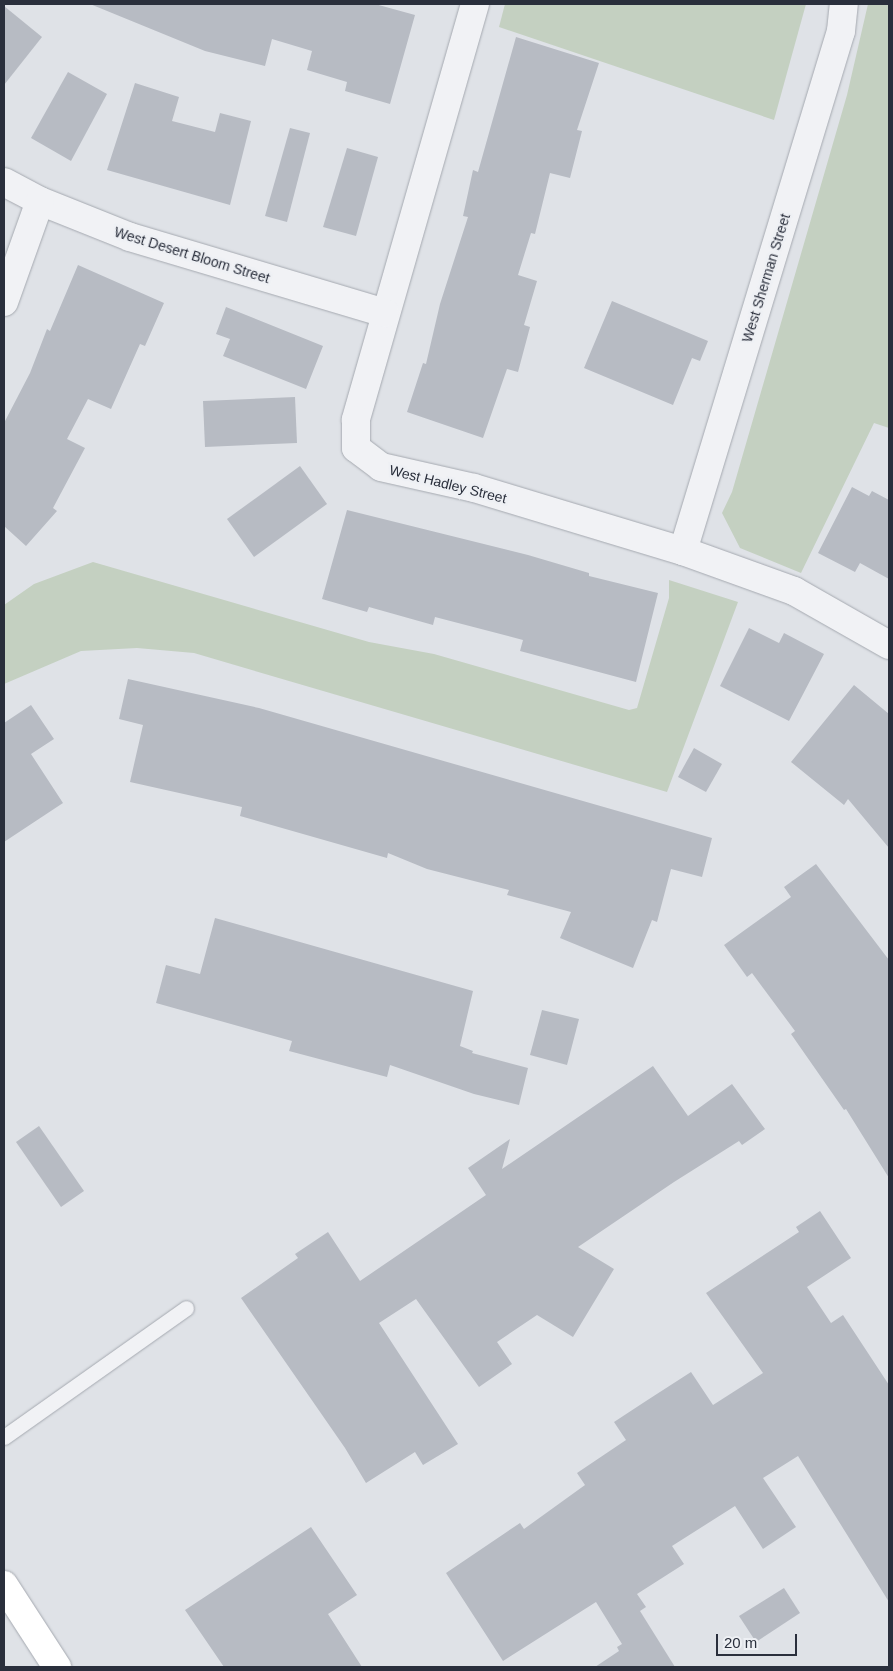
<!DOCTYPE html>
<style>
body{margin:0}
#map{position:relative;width:893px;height:1671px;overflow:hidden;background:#dfe2e7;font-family:Helvetica,sans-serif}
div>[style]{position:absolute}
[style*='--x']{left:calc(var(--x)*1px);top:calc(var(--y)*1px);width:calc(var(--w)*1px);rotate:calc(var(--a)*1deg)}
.green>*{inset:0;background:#c4d0c1}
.building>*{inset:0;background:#b7bbc3}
.roads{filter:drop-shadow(0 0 1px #a5a9b0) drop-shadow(0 0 1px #a5a9b0)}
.lane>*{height:15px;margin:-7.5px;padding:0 7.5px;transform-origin:7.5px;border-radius:7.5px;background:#f1f2f5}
.street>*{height:28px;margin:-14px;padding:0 14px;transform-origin:14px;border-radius:14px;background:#f1f2f5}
.secondary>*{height:28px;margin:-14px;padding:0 14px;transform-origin:14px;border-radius:14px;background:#fff}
span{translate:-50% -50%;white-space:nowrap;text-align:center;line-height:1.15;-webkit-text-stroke:5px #eef0f4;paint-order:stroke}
.street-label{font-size:14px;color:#2a2f3c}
.frame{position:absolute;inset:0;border:5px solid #2a2f3c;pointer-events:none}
.scale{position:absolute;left:716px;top:1634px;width:81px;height:22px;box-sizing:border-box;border:2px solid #2a2f3c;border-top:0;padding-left:6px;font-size:15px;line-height:18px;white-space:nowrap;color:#2a2f3c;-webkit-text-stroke:4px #eef0f4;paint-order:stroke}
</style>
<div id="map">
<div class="green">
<div style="clip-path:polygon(505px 4px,806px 4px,774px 120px,499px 27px)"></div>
<div style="clip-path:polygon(868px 4px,889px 4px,889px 428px,874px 423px,801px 573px,740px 548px,722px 513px,732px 492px,847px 95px)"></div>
<div style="clip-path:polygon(93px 562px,369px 642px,434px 654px,629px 710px,637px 708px,669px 598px,669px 580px,738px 602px,667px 792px,194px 653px,137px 648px,81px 651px,4px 684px,4px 605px,34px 584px)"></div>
</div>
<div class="building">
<div style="clip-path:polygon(90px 4px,375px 4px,415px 15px,390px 104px,345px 91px,347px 82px,307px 70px,312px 51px,272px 39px,265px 66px,205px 51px)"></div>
<div style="clip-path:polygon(4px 6px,42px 37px,4px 85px)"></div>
<div style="clip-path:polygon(516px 37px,599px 63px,577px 130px,582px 131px,570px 178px,550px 173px,535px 234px,531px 233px,518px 275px,537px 281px,524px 325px,530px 327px,518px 372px,507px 369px,483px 438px,407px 412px,423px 363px,426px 364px,440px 304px,468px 217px,463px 216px,473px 170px,478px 172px)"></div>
<div style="clip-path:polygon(68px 72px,107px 94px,71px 161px,31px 138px)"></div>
<div style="clip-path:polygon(135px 83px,179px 97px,172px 121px,215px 132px,220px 113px,251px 121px,230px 205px,107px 170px)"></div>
<div style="clip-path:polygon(290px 128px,310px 133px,287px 222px,265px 216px)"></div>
<div style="clip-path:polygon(347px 148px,378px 157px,356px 236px,323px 227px)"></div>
<div style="clip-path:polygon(78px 265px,164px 303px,145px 346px,140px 344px,111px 409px,88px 399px,67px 439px,85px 448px,53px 508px,57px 511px,26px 546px,4px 526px,4px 423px,30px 373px,47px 329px,50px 331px)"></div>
<div style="clip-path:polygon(612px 301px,708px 341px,700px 361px,692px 358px,673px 405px,584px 368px)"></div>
<div style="clip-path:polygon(226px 307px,323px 346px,306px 389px,223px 356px,230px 339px,216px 334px)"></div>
<div style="clip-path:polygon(295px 397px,297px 443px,205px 447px,203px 401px)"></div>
<div style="clip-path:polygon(300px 466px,327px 504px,254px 557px,227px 519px)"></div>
<div style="clip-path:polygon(852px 487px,869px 496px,872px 491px,889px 500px,889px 579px,860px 563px,855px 572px,818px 553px)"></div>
<div style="clip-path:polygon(347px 510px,528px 555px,589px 573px,589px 576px,658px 593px,636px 682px,520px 651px,523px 640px,435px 617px,433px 625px,369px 607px,367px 612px,322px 599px)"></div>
<div style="clip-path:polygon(749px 628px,779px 643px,784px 633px,824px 654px,789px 721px,720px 686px)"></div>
<div style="clip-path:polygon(128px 679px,259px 708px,712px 838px,702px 877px,671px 869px,657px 922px,652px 920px,633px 968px,560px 938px,571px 912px,507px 895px,509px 890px,427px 869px,388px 853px,387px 858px,240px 816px,242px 807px,130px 782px,143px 725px,119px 719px)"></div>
<div style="clip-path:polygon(854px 685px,889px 714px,889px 848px,848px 799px,844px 805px,791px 762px)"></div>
<div style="clip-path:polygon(31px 705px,54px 739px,31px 754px,63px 803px,4px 842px,4px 723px)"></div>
<div style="clip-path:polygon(694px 748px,722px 764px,706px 792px,678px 777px)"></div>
<div style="clip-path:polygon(816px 864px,889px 960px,889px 1178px,846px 1109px,844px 1110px,791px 1034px,795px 1031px,752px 973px,747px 977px,724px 945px,791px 897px,784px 887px)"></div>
<div style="clip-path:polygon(215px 918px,473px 991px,460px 1046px,473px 1051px,472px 1053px,528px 1068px,519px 1105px,474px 1094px,390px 1065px,387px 1077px,289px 1051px,292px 1041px,156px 1003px,166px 965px,200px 974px)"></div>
<div style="clip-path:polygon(542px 1010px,579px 1019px,567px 1065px,530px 1055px)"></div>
<div style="clip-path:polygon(653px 1066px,688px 1116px,732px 1084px,765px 1129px,742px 1145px,739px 1141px,674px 1182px,578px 1247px,614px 1269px,573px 1337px,537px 1315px,497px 1342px,512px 1364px,479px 1387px,416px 1299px,379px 1323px,458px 1444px,423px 1465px,415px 1452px,366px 1483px,345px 1448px,241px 1298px,298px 1258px,295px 1254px,328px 1232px,360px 1281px,486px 1195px,468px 1168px,510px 1139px,502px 1169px)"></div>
<div style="clip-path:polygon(39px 1126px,84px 1191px,61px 1207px,16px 1142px)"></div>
<div style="clip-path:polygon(820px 1211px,851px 1258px,807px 1287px,831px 1323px,843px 1315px,889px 1385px,889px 1602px,798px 1456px,763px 1478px,796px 1527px,763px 1549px,735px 1506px,672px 1546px,684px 1564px,637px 1594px,646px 1607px,640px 1611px,675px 1667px,595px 1667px,619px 1651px,617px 1647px,622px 1644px,596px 1602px,503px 1661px,446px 1573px,520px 1523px,524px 1529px,585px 1485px,577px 1473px,626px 1440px,614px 1422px,646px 1401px,691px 1372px,713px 1405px,763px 1373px,706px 1293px,799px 1232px,796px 1227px)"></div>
<div style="clip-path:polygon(311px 1527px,357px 1595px,328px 1614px,362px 1667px,224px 1667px,185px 1610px)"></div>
<div style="clip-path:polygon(784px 1588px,800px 1613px,756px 1642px,739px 1616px)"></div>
</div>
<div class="roads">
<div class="lane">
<div style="--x:4;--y:1437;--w:223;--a:-35.3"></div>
</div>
<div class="street">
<div style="--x:475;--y:4;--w:433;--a:106"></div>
<div style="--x:356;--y:420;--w:28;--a:90"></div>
<div style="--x:356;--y:448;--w:31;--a:37"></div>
<div style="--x:381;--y:467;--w:95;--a:12.7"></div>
<div style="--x:474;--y:488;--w:218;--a:16.8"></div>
<div style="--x:683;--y:551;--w:118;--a:19.8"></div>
<div style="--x:794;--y:591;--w:109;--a:29.6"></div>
<div style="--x:4;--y:182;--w:41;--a:27.8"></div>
<div style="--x:40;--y:201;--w:97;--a:21.8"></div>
<div style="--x:130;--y:237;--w:266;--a:16.6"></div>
<div style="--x:4;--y:302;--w:107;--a:-70.4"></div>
<div style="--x:683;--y:551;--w:543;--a:-73.1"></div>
<div style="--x:841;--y:31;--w:27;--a:-84"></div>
</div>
<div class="secondary">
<div style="--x:4;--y:1585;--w:98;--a:57.1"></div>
</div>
</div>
<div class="street-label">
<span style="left:192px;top:255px;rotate:17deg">West Desert Bloom Street</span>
<span style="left:766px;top:278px;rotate:-73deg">West Sherman Street</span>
<span style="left:448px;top:484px;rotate:14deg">West Hadley Street</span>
</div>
<div class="frame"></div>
<div class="scale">20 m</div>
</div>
